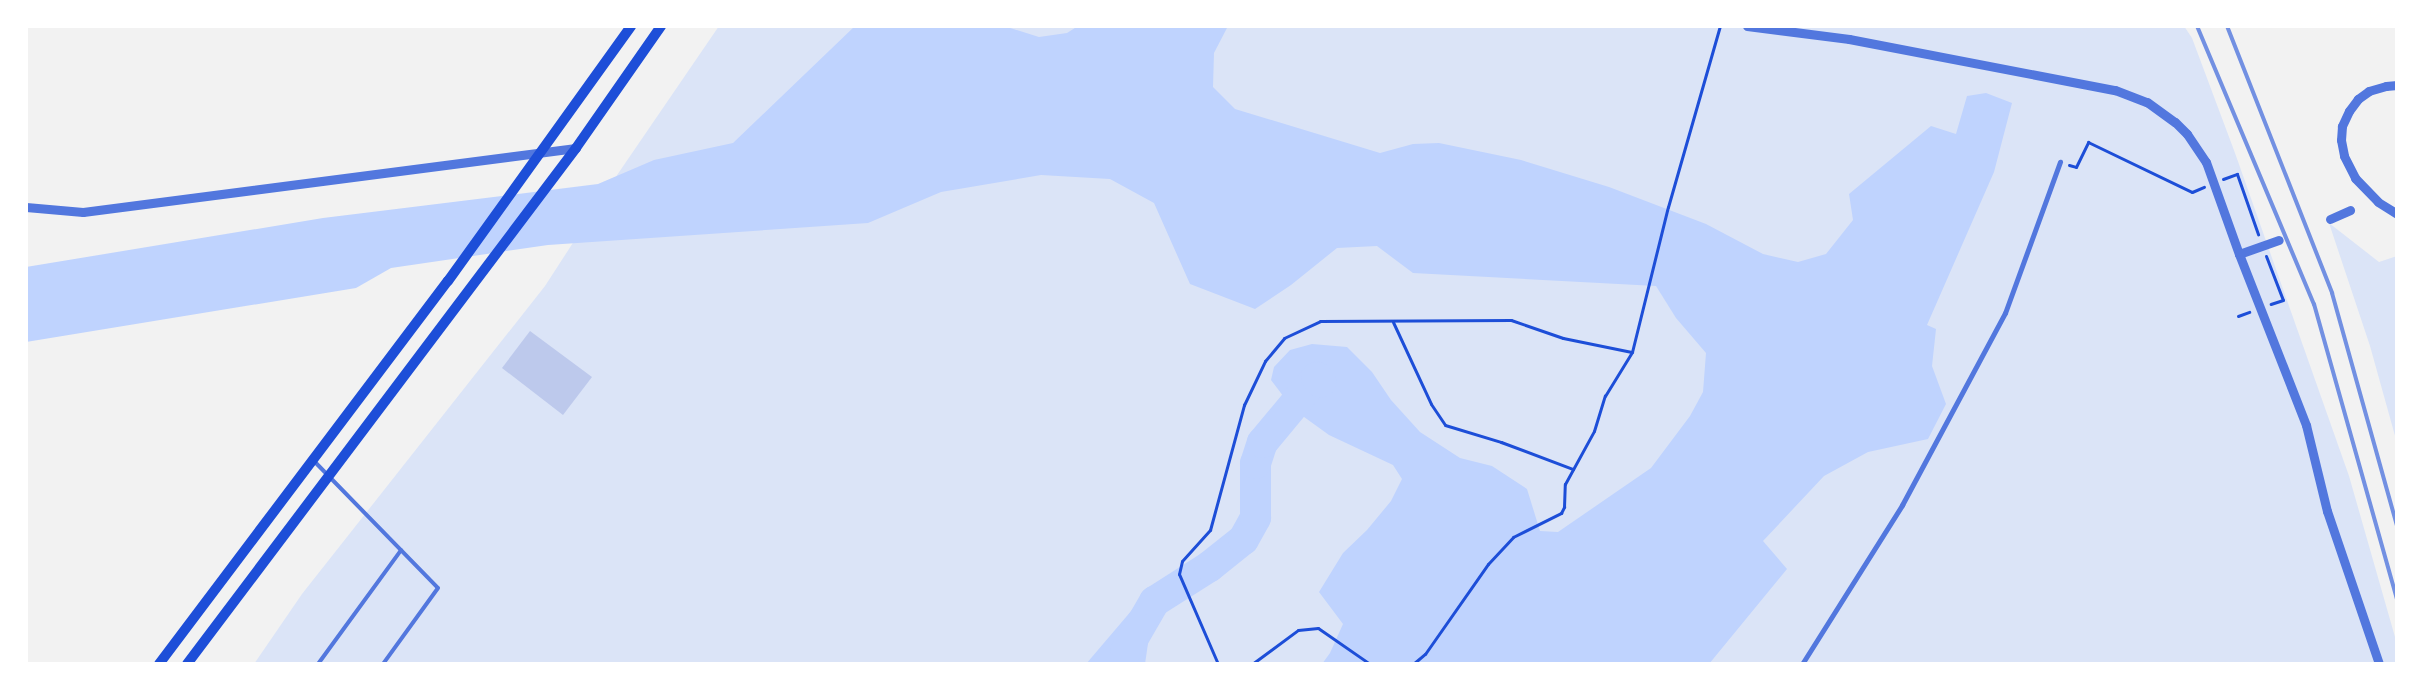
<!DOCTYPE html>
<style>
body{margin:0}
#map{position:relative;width:2423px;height:690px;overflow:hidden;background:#f2f2f2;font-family:"DejaVu Sans",sans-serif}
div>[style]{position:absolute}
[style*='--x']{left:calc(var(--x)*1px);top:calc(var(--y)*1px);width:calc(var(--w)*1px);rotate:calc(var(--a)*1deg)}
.green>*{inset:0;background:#dbe4f7}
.water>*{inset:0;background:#bfd3fe}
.river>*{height:31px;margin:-15.5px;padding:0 15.5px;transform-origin:15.5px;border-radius:15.5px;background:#bfd3fe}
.building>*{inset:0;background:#bdc9ec}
.path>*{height:3px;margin:-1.5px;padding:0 1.5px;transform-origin:1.5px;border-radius:1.5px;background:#1d4ed8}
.service>*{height:4px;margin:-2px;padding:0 2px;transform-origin:2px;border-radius:2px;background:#5277de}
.minor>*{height:5px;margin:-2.5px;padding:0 2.5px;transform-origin:2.5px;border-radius:2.5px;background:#5277de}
.tertiary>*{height:9px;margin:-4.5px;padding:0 4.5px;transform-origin:4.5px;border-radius:4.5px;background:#5277de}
.secondary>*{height:10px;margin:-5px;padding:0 5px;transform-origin:5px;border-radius:5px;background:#1d4ed8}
.rail>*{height:4px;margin:-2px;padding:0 2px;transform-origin:2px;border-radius:2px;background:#7290e2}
span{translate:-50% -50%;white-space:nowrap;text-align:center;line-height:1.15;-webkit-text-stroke:4px #fff;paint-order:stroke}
.frame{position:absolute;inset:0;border:28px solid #fff;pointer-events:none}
</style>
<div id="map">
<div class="green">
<div style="clip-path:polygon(719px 26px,2184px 26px,2192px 38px,2235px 153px,2349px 476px,2397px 644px,2397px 664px,254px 664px,302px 594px,545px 286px,613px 181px)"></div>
<div style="clip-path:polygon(2329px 223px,2379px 262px,2397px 256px,2397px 443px,2370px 346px)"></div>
</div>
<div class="water">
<div style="clip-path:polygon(855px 26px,1004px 26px,1039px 37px,1067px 33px,1078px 26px,1228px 26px,1214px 53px,1213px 87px,1235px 109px,1380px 153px,1413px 144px,1439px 143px,1521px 160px,1609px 187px,1706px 224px,1763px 254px,1798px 262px,1826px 254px,1853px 220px,1849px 194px,1931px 126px,1956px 134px,1967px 96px,1986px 93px,2012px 103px,1994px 172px,1927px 325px,1936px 329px,1932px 366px,1946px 404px,1928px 439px,1868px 452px,1824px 476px,1763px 541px,1787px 569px,1709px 664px,1322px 664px,1330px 653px,1343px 624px,1319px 592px,1343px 553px,1367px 530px,1391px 501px,1402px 479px,1393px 465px,1329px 435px,1293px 409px,1271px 380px,1274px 367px,1290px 350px,1312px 344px,1347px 347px,1372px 372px,1391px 400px,1420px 432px,1460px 458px,1492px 466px,1527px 489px,1540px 531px,1558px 532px,1651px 468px,1690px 416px,1703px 392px,1706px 353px,1676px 318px,1656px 286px,1413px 273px,1377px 246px,1337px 248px,1291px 285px,1255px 309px,1190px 284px,1154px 203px,1110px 179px,1041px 175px,941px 192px,868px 223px,548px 245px,391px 268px,356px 288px,26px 342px,26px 267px,323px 218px,598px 184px,654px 160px,733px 143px)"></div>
<div style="clip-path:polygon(1132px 610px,1152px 616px,1145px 664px,1086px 664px)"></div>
</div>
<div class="river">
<div style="--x:1125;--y:651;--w:58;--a:-59.9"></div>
<div style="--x:1154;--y:601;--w:65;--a:-32.5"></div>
<div style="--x:1209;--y:566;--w:43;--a:-38.5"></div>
<div style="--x:1243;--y:539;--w:25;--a:-61"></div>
<div style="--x:1255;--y:517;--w:54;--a:-90"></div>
<div style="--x:1255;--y:463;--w:22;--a:-72"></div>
<div style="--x:1262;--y:442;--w:85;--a:-50.3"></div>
<div style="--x:1316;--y:377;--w:6;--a:45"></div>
</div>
<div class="building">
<div style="clip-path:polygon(530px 331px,592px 377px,563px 415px,502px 368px)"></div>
</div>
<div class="path">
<div style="--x:2069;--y:165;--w:7;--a:16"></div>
<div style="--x:2076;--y:167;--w:28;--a:-64"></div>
<div style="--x:2088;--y:142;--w:115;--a:25.7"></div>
<div style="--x:2192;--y:192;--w:13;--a:-23"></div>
<div style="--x:2223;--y:179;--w:15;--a:-20"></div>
<div style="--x:2237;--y:174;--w:64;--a:70.7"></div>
<div style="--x:2266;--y:256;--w:47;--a:68.9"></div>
<div style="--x:2283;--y:300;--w:13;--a:162"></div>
<div style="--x:2238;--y:316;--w:12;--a:-20"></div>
<div style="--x:1393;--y:322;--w:90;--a:65.1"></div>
<div style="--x:1431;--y:404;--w:25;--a:56"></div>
<div style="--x:1445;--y:425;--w:59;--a:16.9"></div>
<div style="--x:1501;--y:442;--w:77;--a:20.6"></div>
<div style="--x:1218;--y:664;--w:98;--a:-113.4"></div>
<div style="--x:1179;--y:574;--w:13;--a:-77"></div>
<div style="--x:1182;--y:561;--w:42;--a:-47.9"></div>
<div style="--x:1210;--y:530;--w:130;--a:-74.8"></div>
<div style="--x:1244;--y:405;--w:49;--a:-64.5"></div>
<div style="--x:1265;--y:361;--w:30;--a:-50"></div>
<div style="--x:1284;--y:338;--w:40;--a:-25"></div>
<div style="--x:1320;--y:321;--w:191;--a:-0.3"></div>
<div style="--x:1511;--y:320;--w:55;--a:19.1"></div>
<div style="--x:1563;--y:338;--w:70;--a:11.5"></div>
<div style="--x:1252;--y:664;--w:57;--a:-36.5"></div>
<div style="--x:1298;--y:630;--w:20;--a:-6"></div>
<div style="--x:1318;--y:628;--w:63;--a:34.7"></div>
<div style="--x:1413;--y:664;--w:16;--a:-40"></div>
<div style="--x:1425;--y:654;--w:110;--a:-55"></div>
<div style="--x:1488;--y:564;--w:37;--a:-47"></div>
<div style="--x:1513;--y:537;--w:54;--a:-26.6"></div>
<div style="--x:1561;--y:513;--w:7;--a:-63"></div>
<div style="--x:1564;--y:507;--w:23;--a:-88"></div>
<div style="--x:1565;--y:484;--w:60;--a:-61.3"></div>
<div style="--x:1594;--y:431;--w:37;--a:-73"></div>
<div style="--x:1605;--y:396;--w:52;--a:-58.5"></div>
<div style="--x:1632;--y:352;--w:149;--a:-76.1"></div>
<div style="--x:1668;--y:207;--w:188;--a:-74"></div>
</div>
<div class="service">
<div style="--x:314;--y:461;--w:177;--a:45.7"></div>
<div style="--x:438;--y:588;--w:94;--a:125.9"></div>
<div style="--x:318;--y:664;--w:141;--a:-53.9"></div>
</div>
<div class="minor">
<div style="--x:1802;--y:664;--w:188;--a:-57.8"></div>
<div style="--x:1902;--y:505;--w:218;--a:-61.8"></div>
<div style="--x:2005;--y:313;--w:161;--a:-70"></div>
</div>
<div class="tertiary">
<div style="--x:1747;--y:26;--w:103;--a:7.3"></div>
<div style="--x:1849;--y:39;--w:271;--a:10.9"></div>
<div style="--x:2115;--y:90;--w:34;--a:21"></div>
<div style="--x:2147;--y:102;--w:34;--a:36"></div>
<div style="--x:2175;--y:122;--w:17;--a:45"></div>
<div style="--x:2187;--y:134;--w:34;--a:56"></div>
<div style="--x:2206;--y:162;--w:98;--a:70.3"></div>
<div style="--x:2239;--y:254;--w:184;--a:68.6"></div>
<div style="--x:2306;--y:425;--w:89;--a:76.3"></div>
<div style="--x:2327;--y:511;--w:162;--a:71.2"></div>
<div style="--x:2397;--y:85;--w:11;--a:175"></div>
<div style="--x:2386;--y:86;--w:18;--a:164"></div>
<div style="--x:2369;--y:91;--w:14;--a:144"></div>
<div style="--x:2358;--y:99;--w:15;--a:127"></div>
<div style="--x:2349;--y:111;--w:17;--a:115"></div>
<div style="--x:2342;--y:126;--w:14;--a:94"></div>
<div style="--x:2341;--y:140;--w:16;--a:79"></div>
<div style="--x:2344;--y:156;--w:25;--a:63"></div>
<div style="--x:2355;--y:178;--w:33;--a:46"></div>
<div style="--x:2378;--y:202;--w:22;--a:32"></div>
<div style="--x:26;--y:207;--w:57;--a:5"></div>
<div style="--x:83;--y:212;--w:497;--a:-7.4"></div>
<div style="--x:2330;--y:219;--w:22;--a:-24"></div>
<div style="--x:2239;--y:254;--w:42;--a:-19.3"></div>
</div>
<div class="secondary">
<div style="--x:159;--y:664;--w:480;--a:-53"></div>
<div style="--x:448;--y:281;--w:314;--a:-54.3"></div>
<div style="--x:187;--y:664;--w:646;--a:-52.99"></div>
<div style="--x:576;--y:148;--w:149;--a:-55.1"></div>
</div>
<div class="rail">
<div style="--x:2197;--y:26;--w:302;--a:67.2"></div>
<div style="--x:2314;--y:304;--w:307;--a:74.3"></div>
<div style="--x:2227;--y:26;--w:287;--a:68.5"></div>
<div style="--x:2332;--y:293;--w:242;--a:74.4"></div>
</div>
<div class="frame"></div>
</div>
